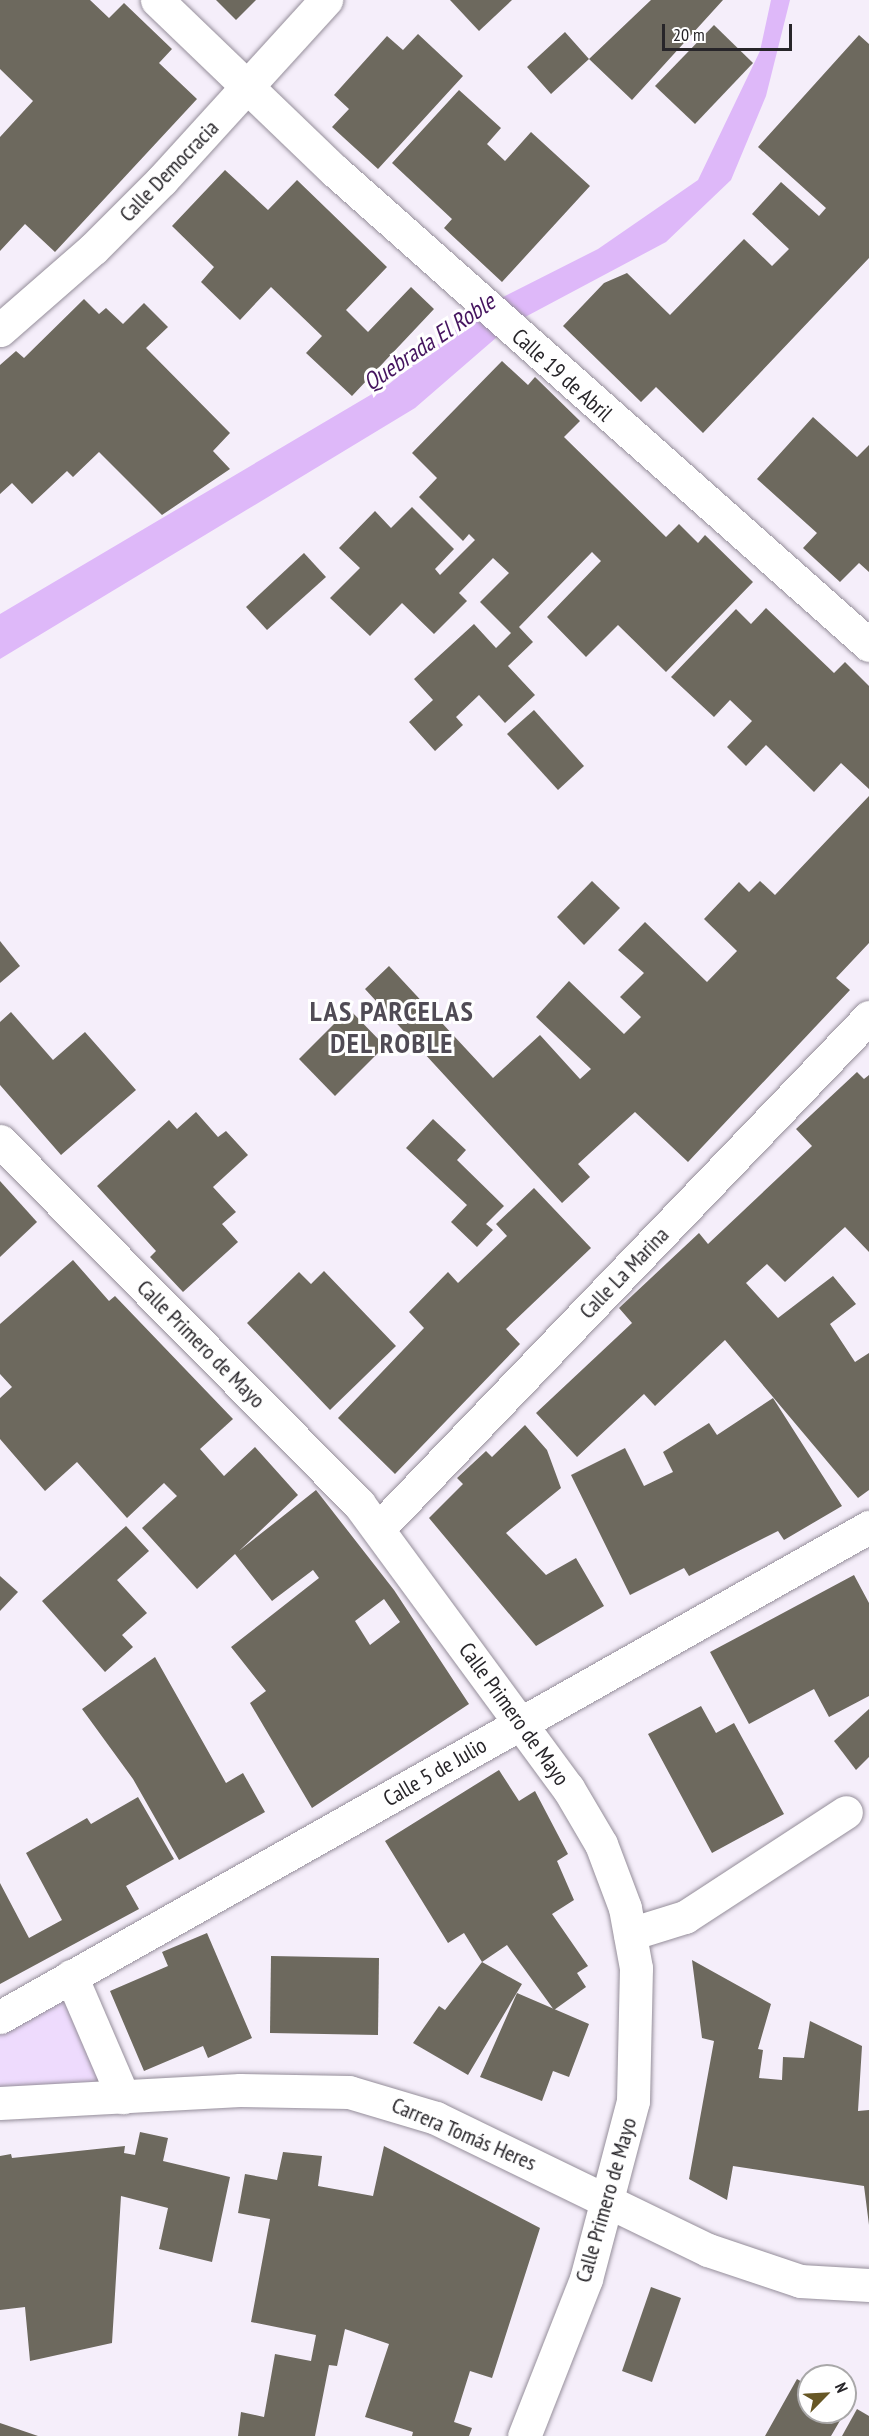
<!DOCTYPE html>
<meta charset="utf-8">
<style>
body{margin:0}
#map{position:relative;width:869px;height:2436px;overflow:hidden;background:#f5eefa;font-family:"PT Sans Narrow",sans-serif}
div>[style]{position:absolute}
[style*='--x']{left:calc(var(--x)*1px);top:calc(var(--y)*1px);width:calc(var(--w)*1px);rotate:calc(var(--a)*1deg)}
.green>*{inset:0;background:#eedbfd}
.water>*{inset:0;background:#deb8f9}
.building>*{inset:0;background:#6d695e}
.roads{filter:drop-shadow(0 0 2px #958e9a) drop-shadow(0 0 2px #958e9a)}
.minor>*{height:33px;margin:-16.5px;padding:0 16.5px;transform-origin:16.5px;border-radius:16.5px;background:#fff}
span{translate:-50% -50%;white-space:nowrap;text-align:center;line-height:1.15;-webkit-text-stroke:6px #fff;paint-order:stroke}
.street-label{font-size:22px;color:#272529}
.water-label{font-size:24px;color:#45145f;font-style:italic}
.district-label{font-size:28px;color:#504b55;font-weight:700;letter-spacing:1.5px}
.north{position:absolute;left:797px;top:2364px;width:60px;height:60px;box-sizing:border-box;background:#fff;border:2px solid #a9a8a9;border-radius:50%;rotate:66deg;font-size:16px;font-weight:700;line-height:24px;text-align:center;color:#272529}
.north::after{content:'';display:block;margin:auto;width:21px;height:27px;background:#675725;clip-path:polygon(50% 0,100% 100%,50% 72%,0 100%)}
.scale{position:absolute;left:662px;top:24px;width:130px;height:27px;box-sizing:border-box;border:3px solid #272529;border-top:0;padding-left:8px;font-size:18px;line-height:21px;white-space:nowrap;color:#272529;-webkit-text-stroke:4px #fff;paint-order:stroke}
</style>
<div id="map">
<div class="green">
<div style="clip-path:polygon(71px 1976px,123px 2097px,0 2103px,0 2017px)"></div>
</div>
<div class="water">
<div style="clip-path:polygon(771px 0,790px 0,766px 96px,731px 180px,666px 242px,512px 324px,415px 408px,0 659px,0 614px,389px 384px,485px 306px,598px 249px,698px 180px,760px 51px)"></div>
</div>
<div class="building">
<div style="clip-path:polygon(0 0,90px 0,109px 18px,124px 3px,172px 49px,159px 63px,197px 99px,55px 252px,25px 224px,0 251px,0 137px,33px 101px,0 69px)"></div>
<div style="clip-path:polygon(216px 0,256px 0,236px 20px)"></div>
<div style="clip-path:polygon(450px 0,512px 0,479px 31px)"></div>
<div style="clip-path:polygon(651px 0,723px 0,632px 100px,589px 59px,551px 94px,527px 67px,565px 32px,589px 59px)"></div>
<div style="clip-path:polygon(714px 25px,753px 63px,695px 124px,655px 86px)"></div>
<div style="clip-path:polygon(418px 34px,463px 76px,378px 169px,332px 127px,349px 109px,334px 95px,387px 36px,403px 50px)"></div>
<div style="clip-path:polygon(859px 35px,869px 44px,869px 258px,703px 433px,656px 387px,641px 402px,563px 326px,604px 283px,627px 273px,670px 315px,744px 239px,772px 266px,789px 249px,752px 214px,781px 182px,819px 216px,826px 208px,758px 147px)"></div>
<div style="clip-path:polygon(459px 90px,501px 128px,487px 144px,505px 161px,531px 132px,590px 186px,502px 282px,444px 228px,452px 219px,392px 163px)"></div>
<div style="clip-path:polygon(225px 170px,268px 210px,297px 180px,387px 267px,346px 310px,368px 332px,411px 287px,434px 309px,352px 396px,306px 353px,322px 336px,271px 287px,240px 320px,201px 282px,214px 267px,172px 226px)"></div>
<div style="clip-path:polygon(84px 299px,99px 314px,106px 308px,123px 324px,144px 303px,168px 327px,146px 348px,230px 433px,213px 451px,230px 469px,162px 515px,99px 452px,73px 477px,67px 471px,32px 504px,12px 483px,0 494px,0 365px,16px 351px,24px 358px)"></div>
<div style="clip-path:polygon(502px 361px,528px 385px,535px 377px,580px 421px,564px 437px,666px 537px,679px 524px,698px 543px,705px 535px,753px 582px,666px 672px,618px 625px,586px 657px,547px 617px,601px 561px,592px 552px,519px 627px,533px 642px,508px 666px,535px 695px,505px 723px,479px 695px,456px 717px,463px 725px,435px 751px,409px 722px,433px 700px,414px 679px,474px 624px,496px 648px,511px 633px,480px 602px,509px 573px,493px 558px,459px 593px,467px 601px,434px 634px,402px 603px,370px 636px,330px 598px,360px 568px,339px 548px,375px 511px,391px 528px,412px 507px,454px 549px,435px 569px,440px 575px,475px 540px,469px 534px,463px 541px,419px 497px,437px 478px,412px 453px)"></div>
<div style="clip-path:polygon(813px 417px,857px 457px,869px 445px,869px 572px,859px 563px,840px 582px,803px 548px,817px 533px,757px 479px)"></div>
<div style="clip-path:polygon(304px 553px,326px 577px,267px 630px,246px 607px)"></div>
<div style="clip-path:polygon(766px 608px,834px 673px,845px 662px,869px 686px,869px 789px,841px 763px,814px 792px,766px 745px,746px 766px,727px 747px,752px 721px,730px 700px,714px 717px,671px 677px,736px 609px,751px 624px)"></div>
<div style="clip-path:polygon(534px 710px,584px 766px,558px 790px,507px 734px)"></div>
<div style="clip-path:polygon(869px 796px,869px 943px,836px 978px,850px 990px,688px 1162px,635px 1112px,578px 1164px,590px 1177px,562px 1203px,365px 989px,389px 966px,493px 1078px,540px 1035px,580px 1079px,591px 1069px,536px 1017px,569px 981px,624px 1034px,641px 1017px,620px 997px,644px 973px,618px 950px,645px 922px,707px 982px,737px 951px,704px 919px,739px 882px,749px 892px,760px 881px,775px 895px)"></div>
<div style="clip-path:polygon(592px 881px,620px 908px,584px 945px,557px 917px)"></div>
<div style="clip-path:polygon(0 941px,20px 966px,0 983px)"></div>
<div style="clip-path:polygon(349px 1009px,385px 1046px,335px 1096px,299px 1059px)"></div>
<div style="clip-path:polygon(11px 1012px,53px 1060px,85px 1032px,136px 1090px,61px 1155px,0 1085px,0 1022px)"></div>
<div style="clip-path:polygon(857px 1072px,864px 1079px,869px 1075px,869px 1252px,845px 1227px,785px 1282px,767px 1264px,746px 1283px,778px 1318px,833px 1276px,856px 1304px,830px 1324px,855px 1362px,869px 1353px,869px 1490px,858px 1498px,725px 1340px,655px 1406px,644px 1394px,577px 1457px,536px 1413px,632px 1323px,619px 1308px,699px 1233px,708px 1244px,812px 1146px,796px 1129px)"></div>
<div style="clip-path:polygon(196px 1112px,218px 1137px,226px 1131px,248px 1155px,213px 1187px,236px 1212px,222px 1224px,238px 1242px,183px 1292px,150px 1257px,156px 1251px,97px 1186px,169px 1120px,177px 1129px)"></div>
<div style="clip-path:polygon(433px 1119px,466px 1150px,457px 1160px,504px 1206px,486px 1224px,493px 1230px,477px 1247px,451px 1222px,467px 1205px,406px 1148px)"></div>
<div style="clip-path:polygon(0 1181px,37px 1222px,0 1257px)"></div>
<div style="clip-path:polygon(534px 1188px,591px 1248px,506px 1329px,520px 1344px,395px 1474px,338px 1418px,424px 1328px,409px 1312px,448px 1272px,458px 1283px,507px 1236px,496px 1224px)"></div>
<div style="clip-path:polygon(evenodd,73px 1260px,109px 1301px,115px 1296px,233px 1419px,200px 1449px,224px 1476px,255px 1447px,298px 1495px,239px 1551px,316px 1490px,394px 1590px,469px 1704px,312px 1808px,250px 1703px,266px 1691px,231px 1647px,319px 1578px,313px 1570px,272px 1601px,235px 1554px,197px 1589px,142px 1528px,177px 1496px,164px 1483px,127px 1518px,77px 1462px,45px 1491px,0 1439px,0 1398px,12px 1387px,0 1374px,0 1324px,73px 1260px,384px 1599px,400px 1622px,370px 1645px,355px 1621px,384px 1599px)"></div>
<div style="clip-path:polygon(324px 1271px,396px 1346px,330px 1410px,247px 1323px,299px 1272px,311px 1284px)"></div>
<div style="clip-path:polygon(773px 1398px,842px 1506px,784px 1540px,778px 1531px,689px 1576px,684px 1568px,630px 1595px,571px 1475px,625px 1448px,644px 1486px,673px 1472px,663px 1452px,709px 1423px,717px 1435px)"></div>
<div style="clip-path:polygon(525px 1425px,547px 1450px,561px 1488px,506px 1533px,546px 1575px,576px 1558px,604px 1606px,536px 1646px,429px 1518px,463px 1484px,457px 1478px,486px 1451px,492px 1457px)"></div>
<div style="clip-path:polygon(126px 1526px,149px 1551px,117px 1580px,147px 1613px,122px 1635px,133px 1647px,105px 1672px,42px 1601px)"></div>
<div style="clip-path:polygon(854px 1575px,869px 1603px,869px 1696px,829px 1717px,814px 1689px,749px 1724px,710px 1652px)"></div>
<div style="clip-path:polygon(0 1576px,18px 1592px,0 1611px)"></div>
<div style="clip-path:polygon(155px 1657px,226px 1783px,243px 1773px,265px 1812px,179px 1860px,133px 1779px,82px 1709px)"></div>
<div style="clip-path:polygon(701px 1706px,716px 1733px,734px 1723px,784px 1814px,712px 1853px,648px 1734px)"></div>
<div style="clip-path:polygon(869px 1709px,869px 1757px,856px 1770px,834px 1741px)"></div>
<div style="clip-path:polygon(499px 1770px,519px 1801px,535px 1791px,568px 1854px,557px 1861px,574px 1900px,552px 1914px,588px 1966px,577px 1973px,586px 1987px,554px 2010px,507px 1945px,482px 1962px,464px 1933px,448px 1943px,385px 1841px)"></div>
<div style="clip-path:polygon(138px 1797px,174px 1859px,126px 1886px,139px 1909px,0 1984px,0 1883px,29px 1938px,62px 1920px,26px 1853px,87px 1818px,91px 1824px)"></div>
<div style="clip-path:polygon(207px 1933px,252px 2038px,208px 2058px,203px 2046px,144px 2071px,110px 1991px,168px 1966px,162px 1952px)"></div>
<div style="clip-path:polygon(271px 1956px,379px 1958px,378px 2035px,270px 2033px)"></div>
<div style="clip-path:polygon(692px 1960px,771px 2004px,758px 2049px,763px 2050px,759px 2078px,782px 2080px,783px 2057px,804px 2058px,810px 2021px,862px 2046px,858px 2111px,869px 2110px,869px 2225px,864px 2186px,733px 2166px,727px 2200px,689px 2179px,714px 2041px,702px 2038px)"></div>
<div style="clip-path:polygon(482px 1962px,522px 1984px,468px 2075px,413px 2043px,439px 2006px,445px 2010px)"></div>
<div style="clip-path:polygon(517px 1993px,589px 2024px,569px 2077px,553px 2071px,542px 2101px,480px 2077px)"></div>
<div style="clip-path:polygon(140px 2132px,168px 2138px,163px 2161px,230px 2177px,212px 2262px,159px 2249px,168px 2208px,121px 2196px,112px 2343px,30px 2361px,25px 2307px,0 2310px,0 2156px,11px 2154px,12px 2158px,125px 2146px,124px 2153px,135px 2155px)"></div>
<div style="clip-path:polygon(384px 2146px,540px 2228px,492px 2378px,470px 2371px,454px 2422px,472px 2428px,469px 2436px,412px 2436px,413px 2432px,365px 2417px,389px 2344px,345px 2329px,337px 2366px,329px 2365px,315px 2436px,238px 2436px,241px 2412px,264px 2417px,275px 2354px,311px 2361px,316px 2335px,251px 2322px,270px 2219px,238px 2213px,245px 2174px,277px 2180px,283px 2152px,322px 2156px,318px 2186px,373px 2196px)"></div>
<div style="clip-path:polygon(651px 2287px,681px 2298px,652px 2382px,622px 2371px)"></div>
<div style="clip-path:polygon(797px 2379px,809px 2386px,809px 2412px,845px 2412px,831px 2436px,765px 2436px)"></div>
<div style="clip-path:polygon(857px 2409px,869px 2416px,869px 2436px,842px 2436px)"></div>
<div style="clip-path:polygon(0 2423px,38px 2436px,0 2436px)"></div>
</div>
<div class="roads">
<div class="minor">
<div style="--x:157;--y:0;--w:247;--a:43.9"></div>
<div style="--x:335;--y:171;--w:714;--a:41.59"></div>
<div style="--x:0;--y:330;--w:123;--a:-41.1"></div>
<div style="--x:93;--y:249;--w:98;--a:-45"></div>
<div style="--x:162;--y:180;--w:244;--a:-47.7"></div>
<div style="--x:0;--y:1141;--w:511;--a:45.32"></div>
<div style="--x:359;--y:1504;--w:353;--a:53.7"></div>
<div style="--x:568;--y:1788;--w:65;--a:59.5"></div>
<div style="--x:601;--y:1844;--w:68;--a:69.4"></div>
<div style="--x:625;--y:1908;--w:61;--a:79.6"></div>
<div style="--x:636;--y:1968;--w:133;--a:91.3"></div>
<div style="--x:633;--y:2101;--w:184;--a:104.8"></div>
<div style="--x:586;--y:2279;--w:169;--a:111.5"></div>
<div style="--x:379;--y:1528;--w:708;--a:-46.2"></div>
<div style="--x:630;--y:1934;--w:58;--a:-17.2"></div>
<div style="--x:685;--y:1917;--w:192;--a:-33.1"></div>
<div style="--x:71;--y:1976;--w:132;--a:66.7"></div>
<div style="--x:0;--y:2017;--w:998;--a:-29.42"></div>
<div style="--x:0;--y:2103;--w:240;--a:-3.1"></div>
<div style="--x:240;--y:2090;--w:109;--a:1.1"></div>
<div style="--x:349;--y:2092;--w:91;--a:16.6"></div>
<div style="--x:436;--y:2118;--w:302;--a:25.9"></div>
<div style="--x:708;--y:2250;--w:97;--a:18.6"></div>
<div style="--x:800;--y:2281;--w:69;--a:3.3"></div>
</div>
</div>
<div class="street-label">
<span style="left:169px;top:171px;rotate:-46deg">Calle Democracia</span>
<span style="left:562px;top:375px;rotate:42deg">Calle 19 de Abril</span>
<span style="left:624px;top:1273px;rotate:-46deg">Calle La Marina</span>
<span style="left:201px;top:1344px;rotate:45deg">Calle Primero de Mayo</span>
<span style="left:514px;top:1714px;rotate:54deg">Calle Primero de Mayo</span>
<span style="left:435px;top:1772px;rotate:-30deg">Calle 5 de Julio</span>
<span style="left:464px;top:2134px;rotate:23deg">Carrera Tomás Heres</span>
<span style="left:606px;top:2200px;rotate:-74deg">Calle Primero de Mayo</span>
</div>
<div class="water-label">
<span style="left:429px;top:342px;rotate:-34deg">Quebrada El Roble</span>
</div>
<div class="district-label">
<span style="left:392px;top:1027px">LAS PARCELAS<br>DEL ROBLE</span>
</div>
<div class="north">N</div>
<div class="scale">20 m</div>
</div>
